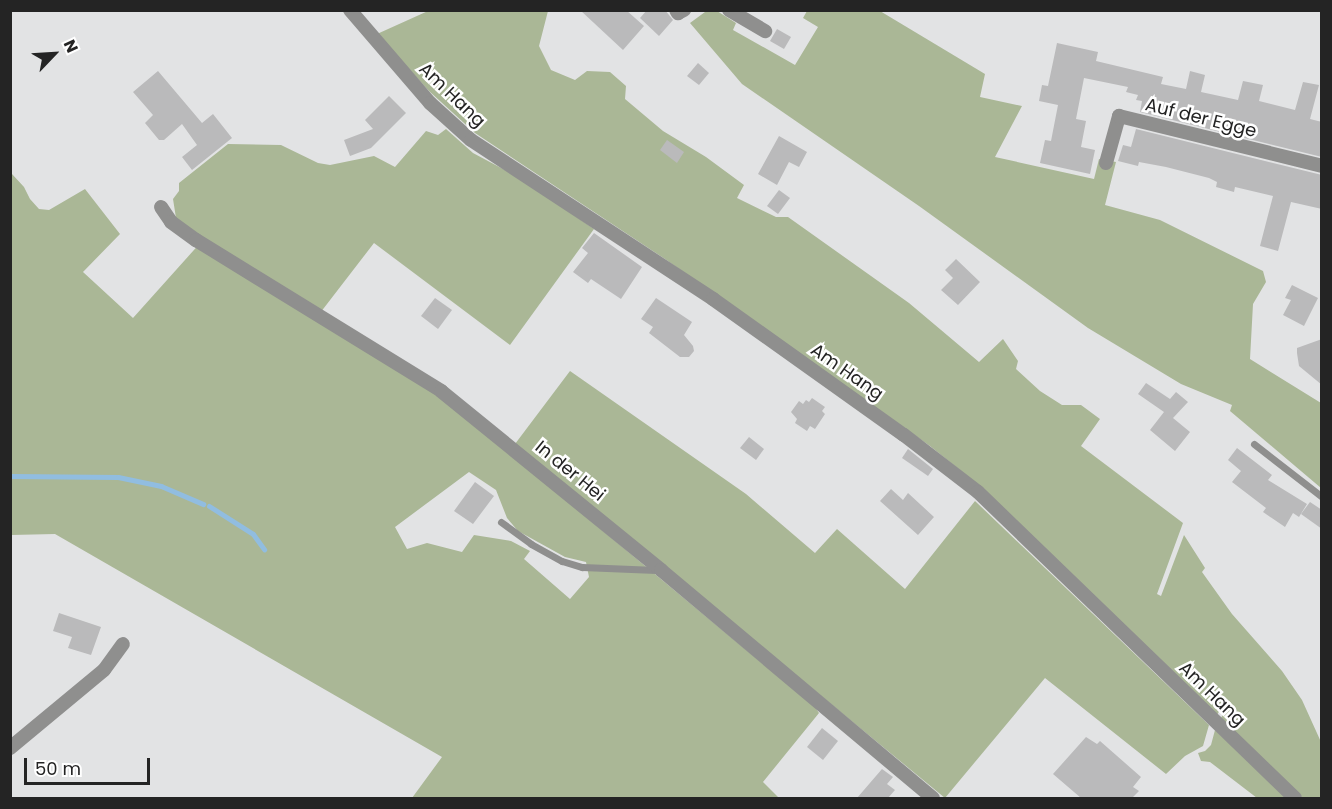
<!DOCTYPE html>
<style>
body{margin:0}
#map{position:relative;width:1332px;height:809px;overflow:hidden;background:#e2e3e4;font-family:Poppins,sans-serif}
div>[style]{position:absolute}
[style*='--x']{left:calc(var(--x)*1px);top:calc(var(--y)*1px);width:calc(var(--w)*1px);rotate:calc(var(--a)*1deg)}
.green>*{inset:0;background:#aab796}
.stream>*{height:5px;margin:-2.5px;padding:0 2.5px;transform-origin:2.5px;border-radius:2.5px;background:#91bde0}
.building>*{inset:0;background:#bababb}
.lane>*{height:7px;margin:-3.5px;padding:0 3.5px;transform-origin:3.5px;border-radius:3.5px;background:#8f8f8e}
.street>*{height:14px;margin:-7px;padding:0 7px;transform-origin:7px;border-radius:7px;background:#8f8f8e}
span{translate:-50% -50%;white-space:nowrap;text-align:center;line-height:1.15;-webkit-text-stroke:5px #fff;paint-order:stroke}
.street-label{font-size:18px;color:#242424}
.frame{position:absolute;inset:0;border:12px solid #242424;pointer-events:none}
.north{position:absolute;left:24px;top:24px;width:60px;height:60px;-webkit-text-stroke:4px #fff;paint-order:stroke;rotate:65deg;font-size:16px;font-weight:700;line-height:24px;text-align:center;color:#242424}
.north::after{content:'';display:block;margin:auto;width:21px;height:27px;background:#242424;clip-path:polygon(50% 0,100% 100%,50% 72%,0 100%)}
.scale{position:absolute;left:24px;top:758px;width:126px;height:27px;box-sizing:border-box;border:3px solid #242424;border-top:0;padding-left:8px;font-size:18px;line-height:21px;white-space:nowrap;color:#242424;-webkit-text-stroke:4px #fff;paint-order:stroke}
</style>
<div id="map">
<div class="green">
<div style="clip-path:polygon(428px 11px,548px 11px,539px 46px,551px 70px,575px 80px,587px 71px,610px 72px,626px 86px,625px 99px,663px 131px,706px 157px,744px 185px,737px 198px,776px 217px,788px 217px,909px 303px,979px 362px,1003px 339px,1018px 361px,1016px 369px,1040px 391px,1062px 405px,1081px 405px,1100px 419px,1081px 446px,1183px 523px,1157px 594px,1161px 596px,1184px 535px,1205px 568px,1202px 572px,1232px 614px,1282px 671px,1302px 700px,1321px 742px,1321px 798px,1303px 798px,1220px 720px,1225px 710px,1223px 704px,1216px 717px,976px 483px,930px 446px,665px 259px,475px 133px,429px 91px,377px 34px)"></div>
<div style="clip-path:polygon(717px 11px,736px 23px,733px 30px,795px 65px,818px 27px,803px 18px,807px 11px,880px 11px,985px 74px,980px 97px,1022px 106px,995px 157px,1094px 179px,1099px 159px,1116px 162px,1105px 205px,1160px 220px,1263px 271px,1266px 282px,1253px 304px,1250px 359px,1321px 403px,1321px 488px,1230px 411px,1232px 405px,1181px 384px,1088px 328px,919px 206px,742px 84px,690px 23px,705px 12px)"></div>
<div style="clip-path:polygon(evenodd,446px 129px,473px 153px,520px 178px,594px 229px,510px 345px,374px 243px,317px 317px,443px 398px,815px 707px,819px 713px,763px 782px,779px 798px,412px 798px,442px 757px,55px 534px,11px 535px,12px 174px,24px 187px,30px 199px,39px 209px,49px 210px,85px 189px,120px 234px,83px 272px,133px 318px,202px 241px,176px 218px,173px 199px,179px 191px,179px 183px,228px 144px,281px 145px,318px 163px,330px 165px,374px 156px,395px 167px,426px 131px,438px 135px,446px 129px,469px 472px,496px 490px,507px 518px,518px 531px,565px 557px,586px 562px,589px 577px,570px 599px,524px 559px,530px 551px,511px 541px,474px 535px,462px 552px,427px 543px,407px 549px,395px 527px,469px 472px)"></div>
<div style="clip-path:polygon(570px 371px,746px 494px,815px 553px,837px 529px,905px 589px,975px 501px,1209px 725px,1203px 746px,1185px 756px,1166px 774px,1045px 678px,945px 798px,515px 444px)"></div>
<div style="clip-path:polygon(1215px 730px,1287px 798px,1257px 798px,1210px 762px,1201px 761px,1198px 753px,1205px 751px,1211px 745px)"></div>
</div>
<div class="stream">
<div style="--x:10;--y:476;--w:108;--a:0.5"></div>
<div style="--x:118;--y:477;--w:44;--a:11.8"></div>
<div style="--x:161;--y:486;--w:46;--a:23.2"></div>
<div style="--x:209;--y:506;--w:52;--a:32.5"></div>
<div style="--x:253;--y:534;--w:19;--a:54"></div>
</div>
<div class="building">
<div style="clip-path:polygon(580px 10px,626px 10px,644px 26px,623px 50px)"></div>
<div style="clip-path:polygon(647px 10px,665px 10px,673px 20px,659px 36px,640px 18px)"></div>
<div style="clip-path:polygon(777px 29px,791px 37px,784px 49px,770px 41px)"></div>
<div style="clip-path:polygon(1057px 43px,1098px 52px,1096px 61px,1163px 77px,1161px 84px,1186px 89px,1190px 71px,1205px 75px,1201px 92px,1238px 100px,1243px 81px,1263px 85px,1259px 101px,1295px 110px,1303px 82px,1319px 85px,1310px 119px,1322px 122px,1322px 157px,1140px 112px,1142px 101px,1136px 100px,1138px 95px,1126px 92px,1128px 87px,1084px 78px,1076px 119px,1086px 121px,1081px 147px,1095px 150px,1090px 174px,1040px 163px,1045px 140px,1051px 141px,1058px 105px,1039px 101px,1042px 85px,1048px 86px)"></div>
<div style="clip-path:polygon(698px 63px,709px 73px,699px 85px,687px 76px)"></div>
<div style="clip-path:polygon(158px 71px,202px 123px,213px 114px,232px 138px,192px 170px,182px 157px,197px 145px,182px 124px,164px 140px,159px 140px,145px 123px,153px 115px,133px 92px)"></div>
<div style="clip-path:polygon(389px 96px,406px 113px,371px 148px,350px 156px,344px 140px,373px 129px,365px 120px)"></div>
<div style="clip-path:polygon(1136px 129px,1322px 175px,1322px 209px,1291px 202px,1278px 251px,1260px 246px,1273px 196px,1235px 187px,1234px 192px,1216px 187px,1217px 182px,1209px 178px,1166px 167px,1139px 162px,1138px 166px,1118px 161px,1123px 145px,1131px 147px)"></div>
<div style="clip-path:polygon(779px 136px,807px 152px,799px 167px,789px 162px,777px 185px,758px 174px)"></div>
<div style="clip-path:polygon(667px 140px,684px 152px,677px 163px,660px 150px)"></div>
<div style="clip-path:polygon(779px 190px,790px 198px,778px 214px,767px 206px)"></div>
<div style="clip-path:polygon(594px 233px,642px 267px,621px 299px,591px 279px,588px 283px,573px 272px,588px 253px,582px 248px)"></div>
<div style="clip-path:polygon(956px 259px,980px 282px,958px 305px,941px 290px,953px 278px,945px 270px)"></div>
<div style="clip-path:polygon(1292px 285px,1318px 298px,1304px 326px,1283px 315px,1291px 300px,1285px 298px)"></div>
<div style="clip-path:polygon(435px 298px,452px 310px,438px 329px,421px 316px)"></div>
<div style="clip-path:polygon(656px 298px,692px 322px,684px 335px,693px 346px,694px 351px,689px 357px,680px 357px,649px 333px,653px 327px,641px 319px)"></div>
<div style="clip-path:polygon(1322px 339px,1322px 385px,1299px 366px,1297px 353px,1297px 348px)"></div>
<div style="clip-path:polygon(1146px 383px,1170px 399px,1176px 392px,1188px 402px,1173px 418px,1190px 432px,1175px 451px,1150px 430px,1164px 412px,1138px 394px)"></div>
<div style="clip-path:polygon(812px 398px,825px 407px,822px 411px,825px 414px,815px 429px,810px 426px,807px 431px,795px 423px,797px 419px,791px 412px,799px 401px,803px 404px,806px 400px,809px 402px)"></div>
<div style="clip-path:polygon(749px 437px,764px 449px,756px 460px,740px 448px)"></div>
<div style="clip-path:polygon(1237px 448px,1272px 475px,1268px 480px,1307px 504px,1299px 517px,1293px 513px,1285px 527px,1263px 512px,1266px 508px,1232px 482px,1241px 471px,1228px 460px)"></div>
<div style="clip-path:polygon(908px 449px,933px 469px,928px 476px,902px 458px)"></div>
<div style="clip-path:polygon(475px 482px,494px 496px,473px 524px,454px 511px)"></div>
<div style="clip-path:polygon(891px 489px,903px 500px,908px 493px,934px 517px,918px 535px,880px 501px)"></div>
<div style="clip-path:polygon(1310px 502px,1322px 510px,1322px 529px,1301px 514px)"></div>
<div style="clip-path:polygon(59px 613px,101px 627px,91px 655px,68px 648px,72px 637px,53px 631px)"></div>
<div style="clip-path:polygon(822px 728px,838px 741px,823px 760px,807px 747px)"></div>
<div style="clip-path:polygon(1086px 737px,1097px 744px,1100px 741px,1141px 777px,1133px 787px,1139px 791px,1132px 798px,1081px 798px,1053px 774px)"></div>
<div style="clip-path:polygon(882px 769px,893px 777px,887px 784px,895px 790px,888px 798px,857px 798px)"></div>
</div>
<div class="lane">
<div style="--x:1254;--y:444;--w:86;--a:37.9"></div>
<div style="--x:501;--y:522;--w:37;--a:36"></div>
<div style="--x:531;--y:544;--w:35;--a:29"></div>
<div style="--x:562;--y:561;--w:21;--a:17"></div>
<div style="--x:582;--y:567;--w:74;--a:2.3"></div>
</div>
<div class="street">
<div style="--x:350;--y:10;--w:123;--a:49.3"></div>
<div style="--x:430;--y:103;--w:55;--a:42.1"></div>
<div style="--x:471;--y:140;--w:290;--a:33.3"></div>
<div style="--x:713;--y:299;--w:234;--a:35.5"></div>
<div style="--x:904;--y:435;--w:93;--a:37.6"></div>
<div style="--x:978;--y:492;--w:441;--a:44"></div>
<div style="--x:676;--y:10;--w:4;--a:56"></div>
<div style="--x:678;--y:13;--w:7;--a:-27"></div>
<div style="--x:729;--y:10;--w:42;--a:30.3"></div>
<div style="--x:1106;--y:163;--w:49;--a:-74.5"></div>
<div style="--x:1119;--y:116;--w:209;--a:13.8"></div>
<div style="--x:161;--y:207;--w:18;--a:56"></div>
<div style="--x:171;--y:222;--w:31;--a:36"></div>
<div style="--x:196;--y:240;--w:288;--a:31.6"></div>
<div style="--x:441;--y:391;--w:284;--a:39.1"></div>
<div style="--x:661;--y:570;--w:355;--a:40"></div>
<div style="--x:10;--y:748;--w:122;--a:-39.7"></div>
<div style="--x:104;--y:670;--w:32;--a:-54"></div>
</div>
<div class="street-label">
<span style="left:452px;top:95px;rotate:44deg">Am Hang</span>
<span style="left:1201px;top:118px;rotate:14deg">Auf der Egge</span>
<span style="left:847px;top:372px;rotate:35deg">Am Hang</span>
<span style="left:570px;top:471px;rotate:39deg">In der Hei</span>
<span style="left:1212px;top:694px;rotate:44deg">Am Hang</span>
</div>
<div class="frame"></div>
<div class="north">N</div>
<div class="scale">50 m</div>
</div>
